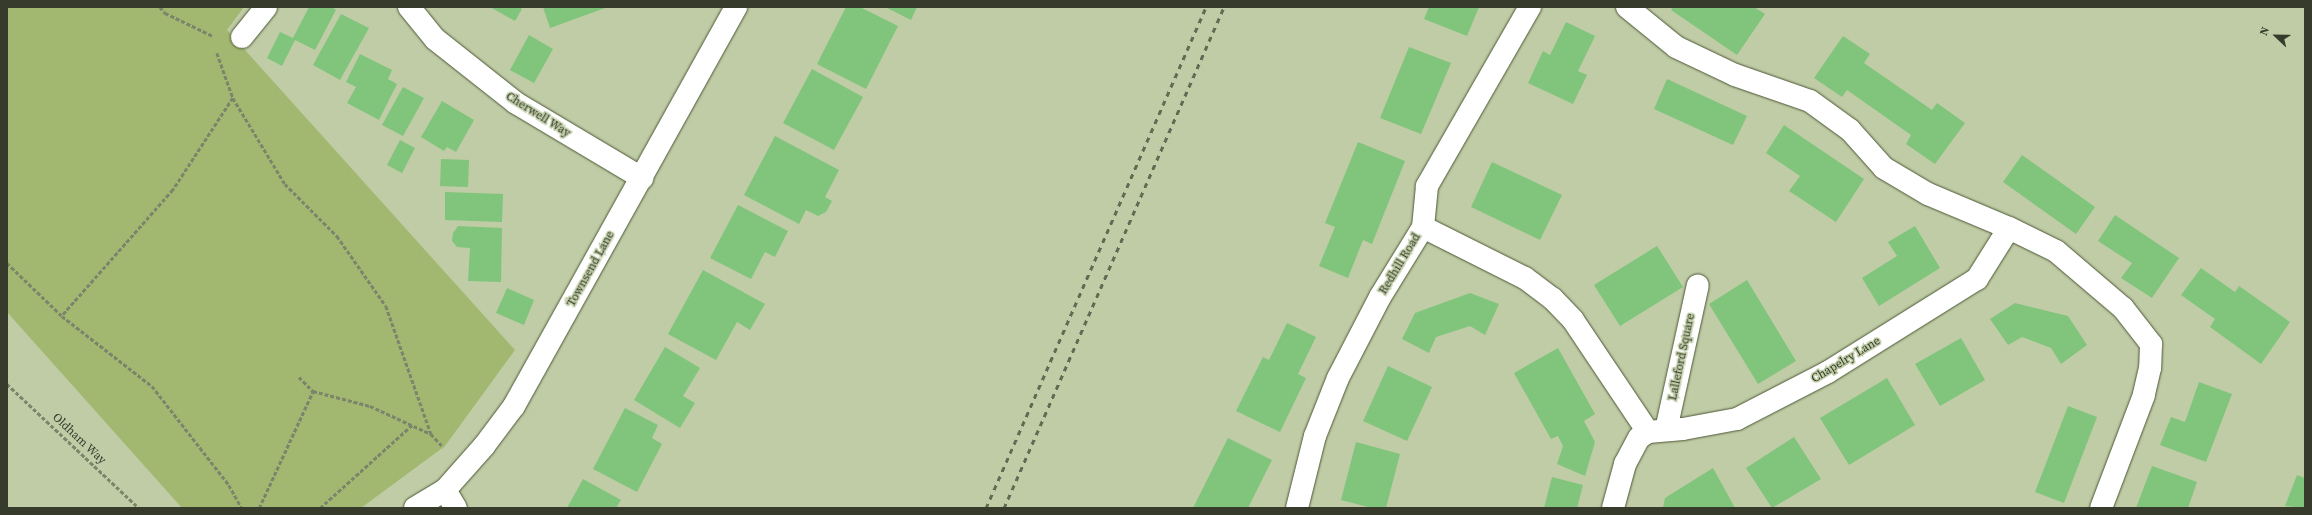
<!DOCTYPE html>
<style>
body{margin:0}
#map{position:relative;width:2312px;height:515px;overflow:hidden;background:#bfcca6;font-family:"Source Serif 4",serif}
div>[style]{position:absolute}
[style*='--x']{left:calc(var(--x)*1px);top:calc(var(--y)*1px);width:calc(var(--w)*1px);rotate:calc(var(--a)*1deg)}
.green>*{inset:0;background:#a2b870}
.building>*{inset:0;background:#80c57b}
.path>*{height:2.5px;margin-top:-1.25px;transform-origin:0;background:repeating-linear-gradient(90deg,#7c856b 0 4px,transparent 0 6px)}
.roads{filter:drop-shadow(0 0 1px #4d5736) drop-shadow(0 0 1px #4d5736)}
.street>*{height:22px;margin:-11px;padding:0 11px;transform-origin:11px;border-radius:11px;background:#fff}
.rail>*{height:3px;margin-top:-1.5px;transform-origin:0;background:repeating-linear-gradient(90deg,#636a54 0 5px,transparent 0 10px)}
span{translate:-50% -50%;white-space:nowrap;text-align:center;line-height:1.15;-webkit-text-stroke:3px #bfcca6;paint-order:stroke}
.street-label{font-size:12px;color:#363b2c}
.frame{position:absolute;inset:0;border:8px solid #363b2c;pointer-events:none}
.north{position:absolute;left:2256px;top:16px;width:40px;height:40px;-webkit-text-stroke:3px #bfcca6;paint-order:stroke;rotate:292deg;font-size:11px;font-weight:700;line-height:16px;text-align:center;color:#363b2c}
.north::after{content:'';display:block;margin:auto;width:14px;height:18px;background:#363b2c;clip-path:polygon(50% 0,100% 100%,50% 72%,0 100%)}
</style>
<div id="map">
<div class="green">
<div style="clip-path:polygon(7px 7px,244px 7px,227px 30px,515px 350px,445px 446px,361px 508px,182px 508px,7px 312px)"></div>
</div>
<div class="building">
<div style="clip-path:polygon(309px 7px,332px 7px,336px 10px,315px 50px,295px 40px,282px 66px,267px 58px,280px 32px,293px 38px)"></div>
<div style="clip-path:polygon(490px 7px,519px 7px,522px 9px,515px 21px)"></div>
<div style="clip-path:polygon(543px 7px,608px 7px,550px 28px)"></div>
<div style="clip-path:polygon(846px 7px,860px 7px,898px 26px,866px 89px,817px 64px)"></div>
<div style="clip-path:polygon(885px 7px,917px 7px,911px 20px)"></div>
<div style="clip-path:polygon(1429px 7px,1479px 7px,1467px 36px,1424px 19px)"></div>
<div style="clip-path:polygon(1673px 7px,1754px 7px,1765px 14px,1737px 55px,1671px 10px)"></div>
<div style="clip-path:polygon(341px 14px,369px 28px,340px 80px,313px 65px)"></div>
<div style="clip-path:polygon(1566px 22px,1595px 36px,1578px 71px,1587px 75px,1573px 104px,1528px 83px,1543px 51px,1550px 55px)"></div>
<div style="clip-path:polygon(529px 35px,553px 49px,534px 83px,510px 70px)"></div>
<div style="clip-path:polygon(1843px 36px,1870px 54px,1864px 63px,1932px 110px,1937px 103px,1965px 123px,1935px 164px,1906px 144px,1911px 135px,1847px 90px,1842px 97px,1814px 78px)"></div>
<div style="clip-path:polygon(1409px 47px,1451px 63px,1421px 134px,1380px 118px)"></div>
<div style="clip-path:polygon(360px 54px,392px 70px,388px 79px,397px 84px,379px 120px,347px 103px,356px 87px,346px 82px)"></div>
<div style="clip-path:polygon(812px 69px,863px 97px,834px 150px,783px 123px)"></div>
<div style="clip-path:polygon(1667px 79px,1747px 116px,1733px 145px,1654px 109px)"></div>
<div style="clip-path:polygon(403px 87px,424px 98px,403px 136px,382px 125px)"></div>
<div style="clip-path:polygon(442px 101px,474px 120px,456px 152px,447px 147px,444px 151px,421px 137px)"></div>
<div style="clip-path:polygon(1784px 125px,1864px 179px,1836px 222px,1789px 191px,1800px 176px,1766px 153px)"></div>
<div style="clip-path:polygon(775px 136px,839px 170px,825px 197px,832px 201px,826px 212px,818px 216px,806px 210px,799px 224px,744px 195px)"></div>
<div style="clip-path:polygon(400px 140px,415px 148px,402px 173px,387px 165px)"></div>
<div style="clip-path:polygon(1358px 142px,1405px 161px,1372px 244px,1363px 240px,1348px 278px,1319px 266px,1335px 227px,1325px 223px)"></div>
<div style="clip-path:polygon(2022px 155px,2095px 207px,2076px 234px,2003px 182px)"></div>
<div style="clip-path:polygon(441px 159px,469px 160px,468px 187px,440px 186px)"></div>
<div style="clip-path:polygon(1492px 162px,1562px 195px,1540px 240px,1471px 207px)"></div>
<div style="clip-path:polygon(445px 192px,503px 194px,502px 222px,445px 220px)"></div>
<div style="clip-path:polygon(738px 205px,788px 231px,775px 257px,765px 252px,751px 279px,710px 258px)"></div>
<div style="clip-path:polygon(2115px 215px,2179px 258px,2152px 298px,2121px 278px,2132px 263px,2098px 241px)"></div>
<div style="clip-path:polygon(458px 226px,502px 228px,501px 282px,468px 281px,470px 248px,457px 247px,452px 241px,453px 233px)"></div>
<div style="clip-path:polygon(1915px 226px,1940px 268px,1879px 306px,1862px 278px,1897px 256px,1888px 242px)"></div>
<div style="clip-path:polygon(1657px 246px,1683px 287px,1620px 326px,1594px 285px)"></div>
<div style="clip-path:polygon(2201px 268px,2235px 292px,2239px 286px,2290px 322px,2261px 364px,2210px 327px,2215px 319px,2181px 295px)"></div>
<div style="clip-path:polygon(703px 270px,765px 304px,750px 330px,737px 322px,716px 360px,668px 334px)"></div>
<div style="clip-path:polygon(1747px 280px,1796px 361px,1758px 384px,1709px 304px)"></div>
<div style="clip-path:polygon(507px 288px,534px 300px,524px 325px,496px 313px)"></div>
<div style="clip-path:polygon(1470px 293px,1499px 304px,1485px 335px,1470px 326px,1436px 337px,1429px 353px,1402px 339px,1415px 313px)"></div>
<div style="clip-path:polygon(2015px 303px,2068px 316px,2087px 345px,2061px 364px,2051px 348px,2022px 337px,2008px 345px,1990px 319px)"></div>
<div style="clip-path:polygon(1287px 323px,1316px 337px,1298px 374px,1306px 378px,1280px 432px,1236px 411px,1263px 357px,1269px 360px)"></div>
<div style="clip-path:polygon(1961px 338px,1985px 380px,1940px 406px,1915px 364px)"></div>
<div style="clip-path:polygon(665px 347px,700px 368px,683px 396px,695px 403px,680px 428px,634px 400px)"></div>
<div style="clip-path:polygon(1558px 348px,1595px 414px,1584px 421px,1595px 442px,1585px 476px,1557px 464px,1563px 446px,1558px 436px,1551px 439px,1514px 373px)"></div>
<div style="clip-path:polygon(1388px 366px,1432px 387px,1407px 441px,1363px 421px)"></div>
<div style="clip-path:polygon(1887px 378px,1915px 425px,1849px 465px,1820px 418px)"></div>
<div style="clip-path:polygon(2199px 382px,2232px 394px,2206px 462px,2160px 445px,2171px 417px,2185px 422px)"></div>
<div style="clip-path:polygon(2068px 406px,2097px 417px,2064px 503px,2035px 492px)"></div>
<div style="clip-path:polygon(625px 408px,658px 425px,652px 438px,662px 444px,637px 492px,593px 469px)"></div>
<div style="clip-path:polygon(1794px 437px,1821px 479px,1772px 508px,1746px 468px)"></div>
<div style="clip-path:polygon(1228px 438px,1272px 460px,1248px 508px,1193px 508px)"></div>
<div style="clip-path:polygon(1356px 442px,1400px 454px,1386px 508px,1372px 508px,1341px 500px)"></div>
<div style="clip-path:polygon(2152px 466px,2197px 482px,2188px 508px,2136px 508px)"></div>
<div style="clip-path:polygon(1713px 468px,1735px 508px,1663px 508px,1665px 498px)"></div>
<div style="clip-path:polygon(2297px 475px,2305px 478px,2305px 508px,2285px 506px)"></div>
<div style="clip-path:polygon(1552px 477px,1583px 485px,1577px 508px,1544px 508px)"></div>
<div style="clip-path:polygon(583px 479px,621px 500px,616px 508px,567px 508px)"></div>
</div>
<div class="path">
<div style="--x:160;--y:7;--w:8;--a:50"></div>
<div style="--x:165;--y:13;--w:53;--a:25.6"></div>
<div style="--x:217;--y:53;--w:48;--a:70.4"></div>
<div style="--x:233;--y:98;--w:100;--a:58.8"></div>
<div style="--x:285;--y:184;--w:74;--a:45"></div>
<div style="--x:337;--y:236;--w:85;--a:55"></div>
<div style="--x:386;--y:306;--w:136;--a:70.6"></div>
<div style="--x:233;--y:98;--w:110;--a:123.1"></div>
<div style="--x:173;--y:190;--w:168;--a:131.4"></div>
<div style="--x:62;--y:316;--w:114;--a:37.9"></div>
<div style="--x:152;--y:386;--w:125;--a:52.1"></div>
<div style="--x:229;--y:485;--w:26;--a:61"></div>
<div style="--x:7;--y:263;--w:76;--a:43.9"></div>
<div style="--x:299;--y:377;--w:20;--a:45"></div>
<div style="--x:313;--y:391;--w:59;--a:14.7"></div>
<div style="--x:370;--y:406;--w:67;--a:24.7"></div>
<div style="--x:431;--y:434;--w:18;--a:47"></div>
<div style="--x:7;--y:384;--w:181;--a:43.2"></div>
<div style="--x:259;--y:508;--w:129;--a:-65.2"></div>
<div style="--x:320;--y:508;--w:124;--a:-42.1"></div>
</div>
<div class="roads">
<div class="street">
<div style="--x:409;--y:7;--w:41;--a:50.9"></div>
<div style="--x:435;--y:39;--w:103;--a:38.3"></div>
<div style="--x:516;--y:103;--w:147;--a:30.8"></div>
<div style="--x:1627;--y:7;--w:63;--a:39.2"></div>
<div style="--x:1676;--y:47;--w:65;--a:25.4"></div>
<div style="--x:1735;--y:75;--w:79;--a:19.1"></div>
<div style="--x:1810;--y:101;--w:49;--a:35.9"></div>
<div style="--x:1850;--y:130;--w:51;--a:48.2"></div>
<div style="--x:1884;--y:168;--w:51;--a:30.6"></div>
<div style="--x:1928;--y:194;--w:88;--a:22.8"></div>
<div style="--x:2009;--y:228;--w:52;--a:26.1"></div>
<div style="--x:2056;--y:251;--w:88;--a:40.4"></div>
<div style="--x:2123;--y:308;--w:46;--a:52.1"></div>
<div style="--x:2151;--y:344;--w:24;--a:92"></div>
<div style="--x:2150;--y:368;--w:28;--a:103"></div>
<div style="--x:2144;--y:395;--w:121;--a:110.8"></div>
<div style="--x:242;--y:37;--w:38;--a:-51"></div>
<div style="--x:1423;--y:227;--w:114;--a:26.6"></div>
<div style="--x:1525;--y:278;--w:34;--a:37"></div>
<div style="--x:1552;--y:298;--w:30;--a:46"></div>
<div style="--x:1573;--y:320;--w:135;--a:56.2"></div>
<div style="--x:1666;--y:430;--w:148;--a:-77.6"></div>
<div style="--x:1648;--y:432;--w:35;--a:-5"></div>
<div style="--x:1683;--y:429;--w:55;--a:-10.5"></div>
<div style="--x:1737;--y:419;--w:102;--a:-27.3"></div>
<div style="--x:1828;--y:372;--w:176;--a:-32"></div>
<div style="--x:1977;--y:279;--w:60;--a:-57.9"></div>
<div style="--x:445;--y:490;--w:21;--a:59"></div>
<div style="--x:415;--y:508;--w:35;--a:-31"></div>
<div style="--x:445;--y:490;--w:59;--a:-48.4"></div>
<div style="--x:484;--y:446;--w:50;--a:-53.1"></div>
<div style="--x:514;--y:406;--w:457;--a:-60.9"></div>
<div style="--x:1297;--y:508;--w:74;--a:-76"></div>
<div style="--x:1315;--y:436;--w:62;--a:-68.4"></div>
<div style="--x:1338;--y:378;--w:91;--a:-62.6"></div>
<div style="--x:1380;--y:297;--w:82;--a:-58.4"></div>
<div style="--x:1423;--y:227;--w:41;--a:-84.4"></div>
<div style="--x:1427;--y:186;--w:207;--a:-60.1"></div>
<div style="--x:1613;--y:508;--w:46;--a:-74.7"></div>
<div style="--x:1625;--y:464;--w:30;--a:-62"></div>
<div style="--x:1639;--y:438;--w:11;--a:-34"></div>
</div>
</div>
<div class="rail">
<div style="--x:986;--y:508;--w:547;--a:-66.29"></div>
<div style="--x:1004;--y:508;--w:547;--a:-66.29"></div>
</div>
<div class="street-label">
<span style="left:538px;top:115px;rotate:32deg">Cherwell Way</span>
<span style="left:1400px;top:264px;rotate:-59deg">Redhill Road</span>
<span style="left:591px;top:269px;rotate:-61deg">Townsend Lane</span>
<span style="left:1682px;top:357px;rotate:-78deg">Lalleford Square</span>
<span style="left:1846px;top:360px;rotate:-31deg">Chapelry Lane</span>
<span style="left:79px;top:439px;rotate:43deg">Oldham Way</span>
</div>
<div class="frame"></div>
<div class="north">N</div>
</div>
